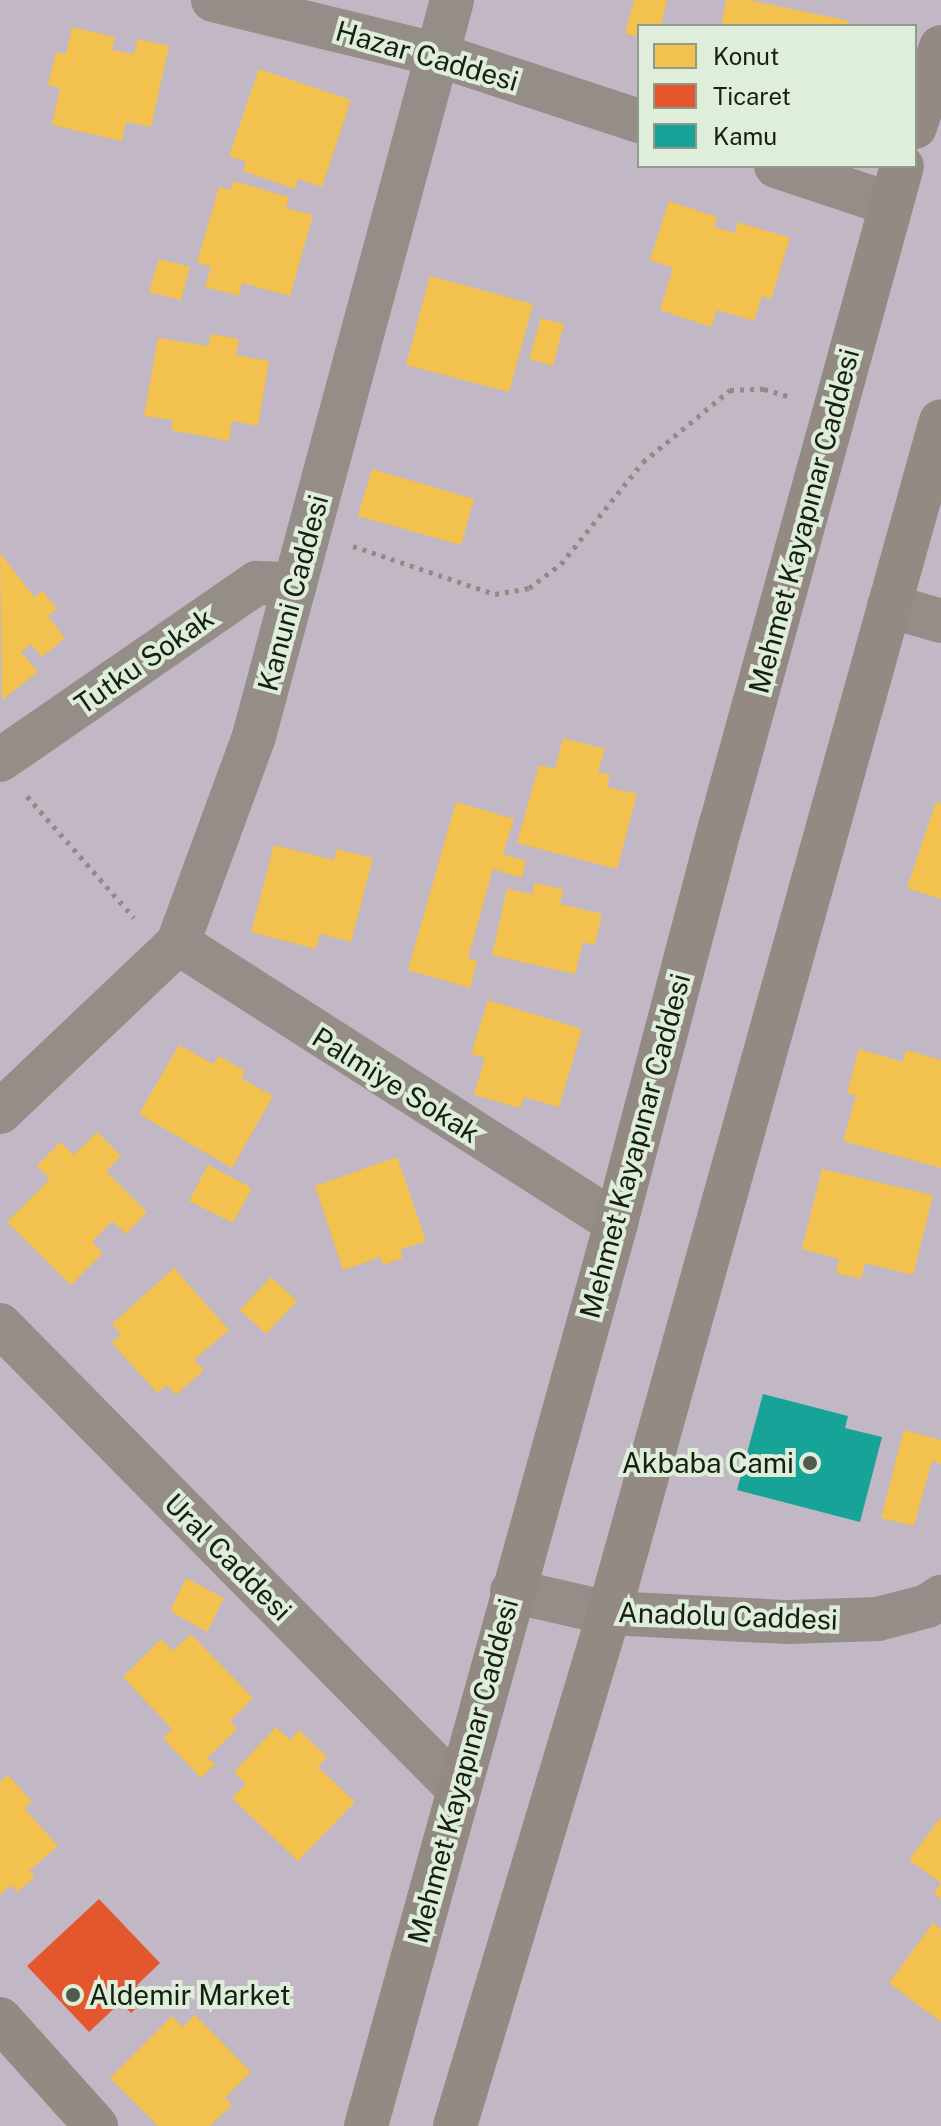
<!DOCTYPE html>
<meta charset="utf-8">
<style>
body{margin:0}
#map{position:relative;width:941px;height:2126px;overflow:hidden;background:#bac9b5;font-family:"Public Sans",sans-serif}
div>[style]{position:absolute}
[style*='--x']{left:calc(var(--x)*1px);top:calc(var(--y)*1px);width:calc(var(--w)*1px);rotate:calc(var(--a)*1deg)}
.green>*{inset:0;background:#c2b7c5}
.homes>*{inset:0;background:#f2c14e}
.shops>*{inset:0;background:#e4572e}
.public>*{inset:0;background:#17a398}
.path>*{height:5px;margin-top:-2.5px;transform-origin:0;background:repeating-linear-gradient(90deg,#8e8c83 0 4px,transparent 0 10px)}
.street>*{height:44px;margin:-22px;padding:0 22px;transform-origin:22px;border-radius:22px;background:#958d87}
.secondary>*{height:44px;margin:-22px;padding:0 22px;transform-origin:22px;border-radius:22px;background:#928a83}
.dots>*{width:22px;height:22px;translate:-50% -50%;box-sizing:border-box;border:4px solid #dfeddb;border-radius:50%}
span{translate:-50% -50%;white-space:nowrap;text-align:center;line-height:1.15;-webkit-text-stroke:8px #dfeddb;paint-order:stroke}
.street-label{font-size:28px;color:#152012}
.poi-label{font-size:28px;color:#152012}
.right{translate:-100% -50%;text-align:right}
.left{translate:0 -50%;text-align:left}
.legend{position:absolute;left:637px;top:24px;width:280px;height:144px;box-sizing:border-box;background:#dfeddb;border:2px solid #8e9b8b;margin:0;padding:10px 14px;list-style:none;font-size:24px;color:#152012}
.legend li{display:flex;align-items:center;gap:16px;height:40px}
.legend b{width:40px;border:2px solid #8e9b8b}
</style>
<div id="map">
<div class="green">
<div style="clip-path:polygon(evenodd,0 0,941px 0,941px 2126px,0 2126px,0 0,639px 26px,915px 26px,915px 166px,639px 166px,639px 26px)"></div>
</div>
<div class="homes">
<div style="clip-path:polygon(634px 0,667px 0,661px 26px,639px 26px,639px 37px,625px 33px)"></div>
<div style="clip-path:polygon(726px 0,749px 0,849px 21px,848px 26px,721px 26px)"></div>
<div style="clip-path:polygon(72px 27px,115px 37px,112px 50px,134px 54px,138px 39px,169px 46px,151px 127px,126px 122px,122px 141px,52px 125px,60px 88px,48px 85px,56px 52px,66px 54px)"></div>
<div style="clip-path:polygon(259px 69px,351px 100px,322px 187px,298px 179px,295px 189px,243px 171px,246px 162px,229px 156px)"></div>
<div style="clip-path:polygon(233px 181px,289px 197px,286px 208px,313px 215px,290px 296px,242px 283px,239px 296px,205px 287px,211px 267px,197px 262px,219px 187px,231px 190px)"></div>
<div style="clip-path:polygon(669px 201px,717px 217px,714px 227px,735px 233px,738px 222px,790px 238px,771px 299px,762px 296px,754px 321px,717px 310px,711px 327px,660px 310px,673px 268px,650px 260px)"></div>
<div style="clip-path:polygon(159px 259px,190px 267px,181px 300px,149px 292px)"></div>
<div style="clip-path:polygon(430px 276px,533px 304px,509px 392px,406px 365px)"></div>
<div style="clip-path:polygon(541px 318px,564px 324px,553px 366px,529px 359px)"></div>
<div style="clip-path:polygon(211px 334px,239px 339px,236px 355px,269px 361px,258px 426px,232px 421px,229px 441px,171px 430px,173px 420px,144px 416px,158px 338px,208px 346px)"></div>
<div style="clip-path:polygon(372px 469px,474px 499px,461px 545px,358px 516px)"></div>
<div style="clip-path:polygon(0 553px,34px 597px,43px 591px,57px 609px,48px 616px,65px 638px,42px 657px,31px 644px,21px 652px,38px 672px,2px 700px)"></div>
<div style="clip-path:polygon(563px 738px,605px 749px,598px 772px,610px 775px,607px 787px,637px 794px,617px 869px,517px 843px,539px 765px,555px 769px)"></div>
<div style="clip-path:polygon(456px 802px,514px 819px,503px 854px,526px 861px,522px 878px,493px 869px,468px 958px,477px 961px,470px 988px,408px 970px)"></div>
<div style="clip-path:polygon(936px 802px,941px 804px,941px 899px,907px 888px)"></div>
<div style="clip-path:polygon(274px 845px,334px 860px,337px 849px,373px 858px,351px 942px,320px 934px,316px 949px,251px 932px)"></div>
<div style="clip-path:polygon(535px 883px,563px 889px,560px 904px,602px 914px,595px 945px,583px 942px,575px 974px,492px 955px,507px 889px,532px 894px)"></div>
<div style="clip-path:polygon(488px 1000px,582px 1029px,559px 1107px,524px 1097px,520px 1108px,474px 1095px,485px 1058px,471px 1054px)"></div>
<div style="clip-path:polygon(179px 1045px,213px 1064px,219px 1056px,245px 1071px,241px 1078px,273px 1096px,232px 1168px,139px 1114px)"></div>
<div style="clip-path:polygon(859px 1049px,903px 1062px,906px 1050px,941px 1060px,941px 1168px,843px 1141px,856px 1096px,847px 1093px)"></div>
<div style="clip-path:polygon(97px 1132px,121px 1156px,106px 1171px,147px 1212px,126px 1234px,112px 1221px,92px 1242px,103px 1253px,71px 1285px,7px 1222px,50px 1179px,37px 1166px,60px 1142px,74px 1155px)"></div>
<div style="clip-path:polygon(397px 1157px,426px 1241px,400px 1250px,403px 1258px,383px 1265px,381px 1257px,343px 1270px,315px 1186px)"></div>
<div style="clip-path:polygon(208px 1165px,252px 1188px,233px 1223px,189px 1201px)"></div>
<div style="clip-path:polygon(822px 1169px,933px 1195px,913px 1275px,865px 1263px,861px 1279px,836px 1273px,839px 1259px,802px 1249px)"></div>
<div style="clip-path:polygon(174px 1268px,229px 1330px,194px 1360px,204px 1370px,176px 1395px,167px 1385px,157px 1393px,112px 1343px,121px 1334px,112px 1324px)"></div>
<div style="clip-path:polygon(271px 1277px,297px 1301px,266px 1334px,240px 1310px)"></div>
<div style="clip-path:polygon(904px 1430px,941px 1440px,941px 1464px,932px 1461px,914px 1526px,881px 1518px)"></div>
<div style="clip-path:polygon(186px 1578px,224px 1598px,207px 1632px,170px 1611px)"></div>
<div style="clip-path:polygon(191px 1634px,253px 1698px,230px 1721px,237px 1729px,207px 1758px,215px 1764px,201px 1778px,163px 1738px,172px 1729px,123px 1677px,161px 1639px,173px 1651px)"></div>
<div style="clip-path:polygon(276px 1727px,290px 1740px,299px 1730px,327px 1757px,318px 1767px,355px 1802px,298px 1861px,232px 1798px,246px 1784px,234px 1772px)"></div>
<div style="clip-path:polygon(8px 1775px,32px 1802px,24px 1808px,58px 1846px,29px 1871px,35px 1877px,17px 1892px,11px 1885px,0 1895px,0 1782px)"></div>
<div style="clip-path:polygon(941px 1817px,941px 1899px,934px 1893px,941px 1883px,909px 1860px)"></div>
<div style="clip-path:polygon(933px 1923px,941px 1929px,941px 2022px,889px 1983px)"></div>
<div style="clip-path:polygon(195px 2015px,251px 2072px,225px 2098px,232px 2105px,210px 2126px,158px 2126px,110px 2078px,172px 2016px,182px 2027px)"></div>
</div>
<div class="shops">
<div style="clip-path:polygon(99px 1899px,160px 1963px,137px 1985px,148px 1997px,131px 2013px,121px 2002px,89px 2032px,27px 1966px)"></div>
</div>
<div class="public">
<div style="clip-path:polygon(763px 1394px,848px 1416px,845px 1428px,882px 1437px,860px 1522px,737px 1490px)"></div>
</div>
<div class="path">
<div style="--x:353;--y:546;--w:150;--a:18.7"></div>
<div style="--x:495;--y:594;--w:35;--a:-10"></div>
<div style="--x:529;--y:588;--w:40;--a:-37"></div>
<div style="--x:561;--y:564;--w:131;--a:-51.2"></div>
<div style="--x:643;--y:462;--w:113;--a:-39.6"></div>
<div style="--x:730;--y:390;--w:34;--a:-2"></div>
<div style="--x:764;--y:389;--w:28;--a:17"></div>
<div style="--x:27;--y:796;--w:162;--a:48.7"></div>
</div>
<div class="street">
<div style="--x:213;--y:0;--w:232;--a:13.7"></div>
<div style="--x:438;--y:55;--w:212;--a:18.2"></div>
<div style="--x:776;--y:166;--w:120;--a:18.4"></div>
<div style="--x:889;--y:606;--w:54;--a:16.1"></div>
<div style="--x:0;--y:760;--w:312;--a:-34.6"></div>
<div style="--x:257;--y:583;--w:38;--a:2"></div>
<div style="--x:178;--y:943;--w:520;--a:32.59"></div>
<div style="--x:0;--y:1112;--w:245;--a:-43.5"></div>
<div style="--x:178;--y:943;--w:221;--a:-69.8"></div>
<div style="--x:254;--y:736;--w:762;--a:-74.94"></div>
<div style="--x:0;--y:1325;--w:651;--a:45.37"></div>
<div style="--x:512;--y:1591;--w:99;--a:12.8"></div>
<div style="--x:609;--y:1613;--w:180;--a:2.9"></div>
<div style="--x:789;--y:1622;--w:89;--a:-1.9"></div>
<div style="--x:878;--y:1619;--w:51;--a:-14.9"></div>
<div style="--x:927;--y:1606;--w:17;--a:-33"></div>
</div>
<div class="secondary">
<div style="--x:915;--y:127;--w:84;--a:-72"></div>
<div style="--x:0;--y:2019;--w:144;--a:48.1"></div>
<div style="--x:366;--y:2126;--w:937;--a:-74.52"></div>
<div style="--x:616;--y:1223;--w:413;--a:-75.3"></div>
<div style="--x:721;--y:824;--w:682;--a:-74.62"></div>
<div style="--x:455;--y:2126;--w:536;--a:-73.29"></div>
<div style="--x:609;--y:1613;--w:1237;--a:-74.44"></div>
</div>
<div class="dots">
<div style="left:810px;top:1463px;background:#4f5b4b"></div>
<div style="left:73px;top:1995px;background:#4f5b4b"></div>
</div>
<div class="street-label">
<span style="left:427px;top:56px;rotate:16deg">Hazar Caddesi</span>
<span style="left:804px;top:521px;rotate:-75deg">Mehmet Kayapınar Caddesi</span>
<span style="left:293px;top:593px;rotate:-75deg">Kanuni Caddesi</span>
<span style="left:144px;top:661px;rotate:-35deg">Tutku Sokak</span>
<span style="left:396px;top:1085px;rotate:32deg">Palmiye Sokak</span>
<span style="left:635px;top:1146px;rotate:-75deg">Mehmet Kayapınar Caddesi</span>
<span style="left:228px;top:1557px;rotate:45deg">Ural Caddesi</span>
<span style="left:728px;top:1616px;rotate:2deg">Anadolu Caddesi</span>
<span style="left:463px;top:1771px;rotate:-75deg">Mehmet Kayapınar Caddesi</span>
</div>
<div class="poi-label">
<span class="right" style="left:794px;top:1463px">Akbaba Cami</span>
<span class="left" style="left:89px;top:1995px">Aldemir Market</span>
</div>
<ul class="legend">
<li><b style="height:22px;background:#f2c14e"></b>Konut</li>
<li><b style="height:22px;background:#e4572e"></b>Ticaret</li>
<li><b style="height:22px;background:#17a398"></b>Kamu</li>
</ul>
</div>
